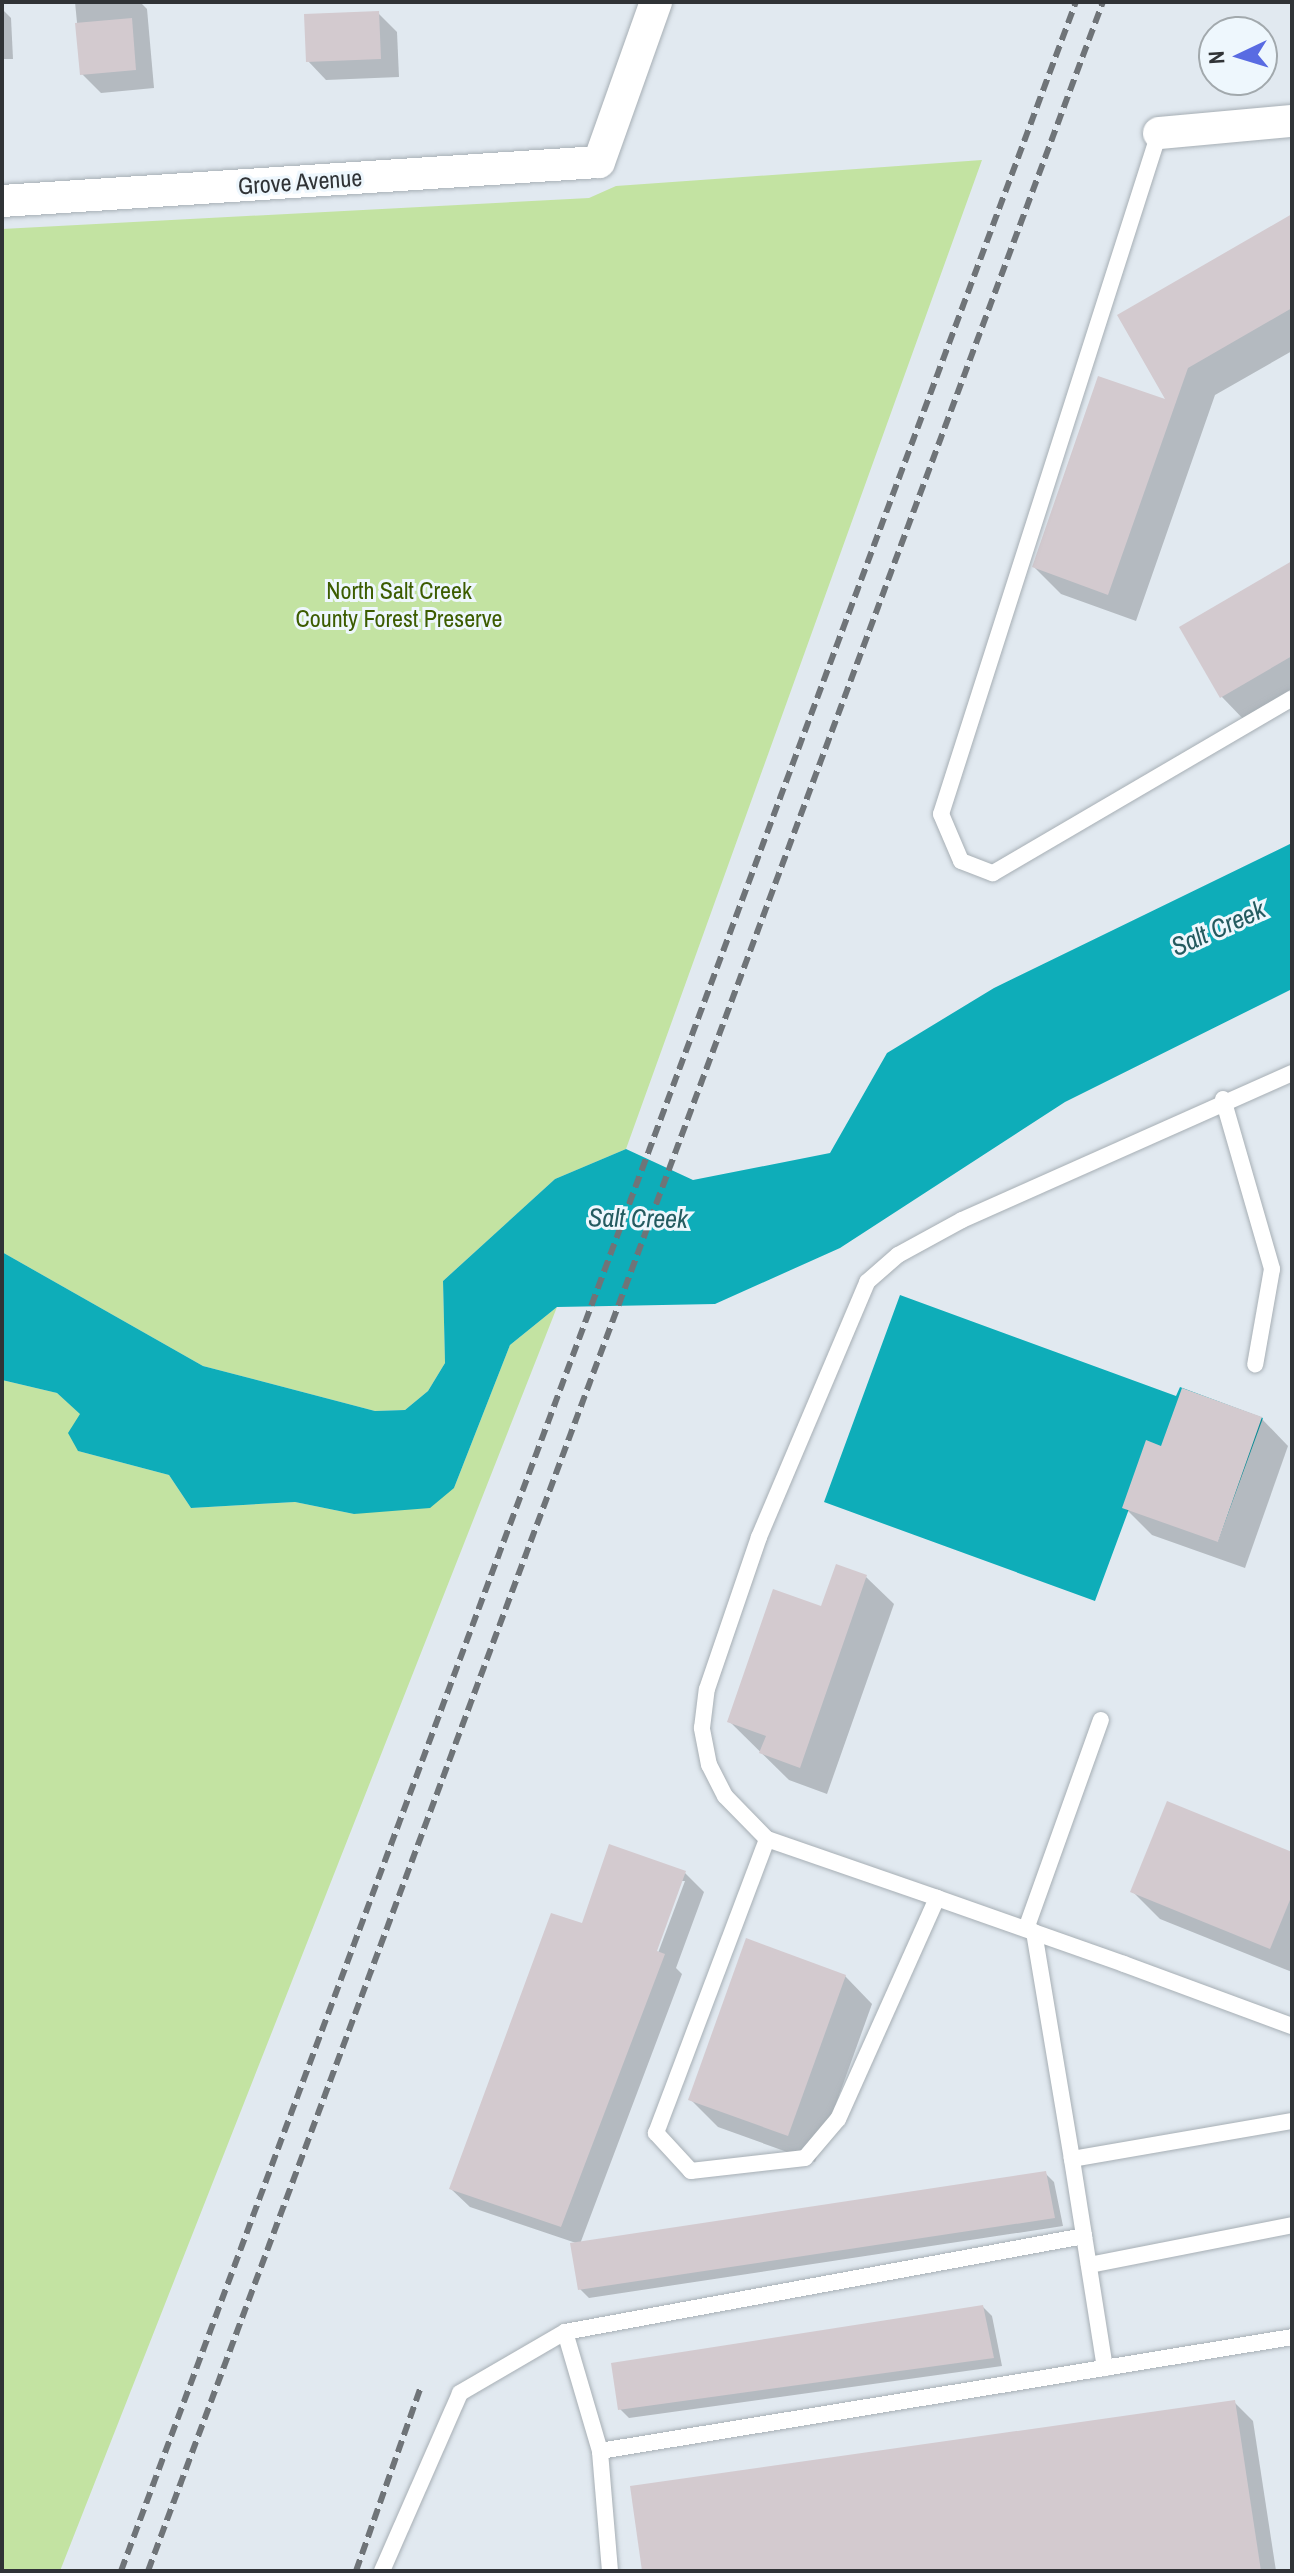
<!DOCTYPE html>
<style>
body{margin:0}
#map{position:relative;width:1294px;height:2573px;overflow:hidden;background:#e1e9f0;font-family:"Archivo Narrow",sans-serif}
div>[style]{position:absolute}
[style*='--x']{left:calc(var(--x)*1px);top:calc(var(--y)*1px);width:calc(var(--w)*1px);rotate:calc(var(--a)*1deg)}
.green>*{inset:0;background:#c3e3a2}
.water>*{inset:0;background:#0eadb9}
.shadow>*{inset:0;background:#0003}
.building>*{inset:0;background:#d3cacf}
.roads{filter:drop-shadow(0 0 2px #a7afb5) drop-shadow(0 0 2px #a7afb5)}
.service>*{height:16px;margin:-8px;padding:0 8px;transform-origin:8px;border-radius:8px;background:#fff}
.minor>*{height:32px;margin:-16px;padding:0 16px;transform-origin:16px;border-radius:16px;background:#fff}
.rail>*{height:6px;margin-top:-3px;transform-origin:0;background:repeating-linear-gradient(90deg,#6f7478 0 12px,transparent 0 18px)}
span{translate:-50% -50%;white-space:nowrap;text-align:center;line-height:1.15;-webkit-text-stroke:6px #eef7fd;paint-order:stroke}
.street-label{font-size:24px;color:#303336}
.park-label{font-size:24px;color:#3c5c00}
.water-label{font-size:26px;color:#245b60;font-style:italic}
.frame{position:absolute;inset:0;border:4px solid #303336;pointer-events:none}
.north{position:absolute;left:1198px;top:16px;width:80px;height:80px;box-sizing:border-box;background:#eef7fd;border:2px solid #a2a9ad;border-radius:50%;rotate:266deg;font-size:22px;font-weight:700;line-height:32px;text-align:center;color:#303336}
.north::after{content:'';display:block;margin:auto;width:28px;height:36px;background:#596be2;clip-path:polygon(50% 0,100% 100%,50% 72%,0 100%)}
</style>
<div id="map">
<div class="green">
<div style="clip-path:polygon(982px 160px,626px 1149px,555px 1179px,443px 1281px,445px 1363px,428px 1391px,405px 1410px,375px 1411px,203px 1366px,2px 1252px,2px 229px,589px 198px,616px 186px)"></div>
<div style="clip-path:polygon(557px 1307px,60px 2571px,2px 2571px,2px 1380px,57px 1393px,81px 1414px,78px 1451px,169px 1475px,191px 1508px,295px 1502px,354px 1514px,454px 1488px,510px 1345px)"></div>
</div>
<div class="water">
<div style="clip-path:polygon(1292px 843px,1292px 989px,1065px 1102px,840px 1248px,715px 1304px,557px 1307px,510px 1345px,454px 1488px,430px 1508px,354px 1514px,295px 1502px,191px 1508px,169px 1475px,78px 1451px,68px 1433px,80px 1414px,57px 1393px,2px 1380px,2px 1252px,203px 1366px,375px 1411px,405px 1410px,428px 1391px,445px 1363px,443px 1281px,555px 1179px,626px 1149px,693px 1180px,830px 1153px,887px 1053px,994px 988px)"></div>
<div style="clip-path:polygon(900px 1295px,1176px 1396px,1180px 1387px,1263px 1418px,1218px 1541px,1129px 1509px,1095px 1601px,824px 1502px)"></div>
</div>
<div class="shadow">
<div style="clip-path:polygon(75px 2px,140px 2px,147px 9px,154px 88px,101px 93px,82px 74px)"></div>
<div style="clip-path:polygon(2px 9px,11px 18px,13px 59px,2px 59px)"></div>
<div style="clip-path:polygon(378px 13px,397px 32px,399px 77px,326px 80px,308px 61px)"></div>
<div style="clip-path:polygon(1292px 216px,1292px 351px,1215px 395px,1136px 621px,1061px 594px,1034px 567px,1169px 403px,1120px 315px)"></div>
<div style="clip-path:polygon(1292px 563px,1292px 700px,1249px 725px,1222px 697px,1181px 628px)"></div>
<div style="clip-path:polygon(1261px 1418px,1288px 1446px,1245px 1568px,1152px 1535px,1124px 1507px,1163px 1448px)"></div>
<div style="clip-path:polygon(866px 1577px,894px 1604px,827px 1794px,789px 1780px,729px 1721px,823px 1608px)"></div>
<div style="clip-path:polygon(1292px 1854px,1292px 1972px,1160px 1919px,1132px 1891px)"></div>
<div style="clip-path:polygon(evenodd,685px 1873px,704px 1892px,676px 1968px,682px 1974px,580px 2244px,1045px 2173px,1054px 2182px,1063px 2226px,589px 2298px,580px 2289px,579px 2244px,470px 2207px,451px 2189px,583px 1926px,685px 1873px,681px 1881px,685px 1881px,655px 1961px,651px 1960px,681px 1881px)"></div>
<div style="clip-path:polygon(845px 1976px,872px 2004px,815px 2162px,718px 2127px,690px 2099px)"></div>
<div style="clip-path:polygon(983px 2307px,992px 2316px,1002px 2366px,629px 2418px,620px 2409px)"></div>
<div style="clip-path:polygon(1234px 2402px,1253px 2421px,1276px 2571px,644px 2571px)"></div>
</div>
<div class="building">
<div style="clip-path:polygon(379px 11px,381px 59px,306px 62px,304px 14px)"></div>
<div style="clip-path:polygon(132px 18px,136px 70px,80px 75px,75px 23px)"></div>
<div style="clip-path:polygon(1292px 214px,1292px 308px,1188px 368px,1108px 595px,1032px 567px,1098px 376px,1165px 399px,1117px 315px)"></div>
<div style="clip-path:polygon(1292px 561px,1292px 656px,1220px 698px,1179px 627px)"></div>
<div style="clip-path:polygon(1182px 1388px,1262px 1417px,1218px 1542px,1122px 1508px,1146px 1440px,1161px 1446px)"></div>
<div style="clip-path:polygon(836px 1564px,867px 1575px,800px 1768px,759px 1753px,766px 1736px,727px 1722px,773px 1589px,821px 1606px)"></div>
<div style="clip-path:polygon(1167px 1801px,1292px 1852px,1292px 1895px,1270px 1949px,1130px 1892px)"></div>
<div style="clip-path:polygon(609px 1844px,686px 1871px,657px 1951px,665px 1954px,561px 2227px,449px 2189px,551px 1913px,582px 1923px)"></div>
<div style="clip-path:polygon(746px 1938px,846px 1975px,788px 2136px,688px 2100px)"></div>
<div style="clip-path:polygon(1046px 2171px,1055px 2218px,578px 2290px,570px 2243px)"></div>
<div style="clip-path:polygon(983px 2305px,994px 2358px,618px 2410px,611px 2363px)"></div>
<div style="clip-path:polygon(1235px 2400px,1261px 2571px,642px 2571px,630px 2486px)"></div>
</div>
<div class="roads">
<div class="service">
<div style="--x:1159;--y:133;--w:715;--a:107.75"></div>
<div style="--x:941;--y:814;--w:51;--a:66.9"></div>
<div style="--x:961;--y:861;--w:34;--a:21"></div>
<div style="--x:993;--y:873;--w:346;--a:-30.3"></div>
<div style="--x:1223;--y:1099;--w:177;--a:73.9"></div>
<div style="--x:1272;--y:1269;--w:97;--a:100"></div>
<div style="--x:767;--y:1839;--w:60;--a:-134.3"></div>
<div style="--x:725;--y:1796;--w:35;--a:-117"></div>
<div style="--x:709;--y:1765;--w:38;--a:-101"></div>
<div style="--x:702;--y:1728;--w:39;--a:-83"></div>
<div style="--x:707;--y:1689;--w:161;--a:-71.1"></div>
<div style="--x:759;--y:1537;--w:277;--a:-67"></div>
<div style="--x:867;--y:1282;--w:41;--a:-41.1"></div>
<div style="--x:898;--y:1255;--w:73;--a:-28.7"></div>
<div style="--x:962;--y:1220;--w:361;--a:-24"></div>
<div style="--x:937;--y:1898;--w:242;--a:114.1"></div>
<div style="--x:838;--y:2119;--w:51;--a:130.2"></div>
<div style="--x:805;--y:2158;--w:115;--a:173.5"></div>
<div style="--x:691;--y:2171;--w:52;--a:-132.6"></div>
<div style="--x:656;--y:2133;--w:314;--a:-69.3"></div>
<div style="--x:767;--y:1839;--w:180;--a:19.1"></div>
<div style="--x:937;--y:1898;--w:198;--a:19.4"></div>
<div style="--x:1124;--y:1964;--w:179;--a:20.3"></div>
<div style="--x:1026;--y:1929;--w:222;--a:-70.3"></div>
<div style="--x:1034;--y:1932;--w:230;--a:80.5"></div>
<div style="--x:1089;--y:2265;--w:207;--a:-11.1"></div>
<div style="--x:565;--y:2332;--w:124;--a:73.6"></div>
<div style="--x:1105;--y:2368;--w:212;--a:-99"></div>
<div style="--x:1072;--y:2159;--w:223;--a:-9.8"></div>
<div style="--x:382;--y:2571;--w:194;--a:-66.3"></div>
<div style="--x:460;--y:2393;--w:121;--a:-30.2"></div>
<div style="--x:565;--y:2332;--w:528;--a:-10.48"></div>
<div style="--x:610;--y:2571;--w:120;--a:-94.8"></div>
<div style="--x:600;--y:2451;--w:701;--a:-9.35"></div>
</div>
<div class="minor">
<div style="--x:1159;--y:133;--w:134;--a:-5.2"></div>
<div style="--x:2;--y:201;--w:598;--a:-3.74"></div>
<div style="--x:599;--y:162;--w:170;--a:-70.4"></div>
</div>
</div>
<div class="rail">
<div style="--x:121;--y:2571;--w:2741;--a:-69.61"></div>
<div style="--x:148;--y:2571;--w:2741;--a:-69.61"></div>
<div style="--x:356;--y:2571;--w:193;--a:-70.6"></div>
</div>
<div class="street-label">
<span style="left:300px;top:182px;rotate:-4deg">Grove Avenue</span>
</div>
<div class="park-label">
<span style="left:399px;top:605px">North Salt Creek<br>County Forest Preserve</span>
</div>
<div class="water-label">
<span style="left:1218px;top:928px;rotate:-24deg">Salt Creek</span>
<span style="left:638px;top:1218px;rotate:1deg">Salt Creek</span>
</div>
<div class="frame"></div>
<div class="north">N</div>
</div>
